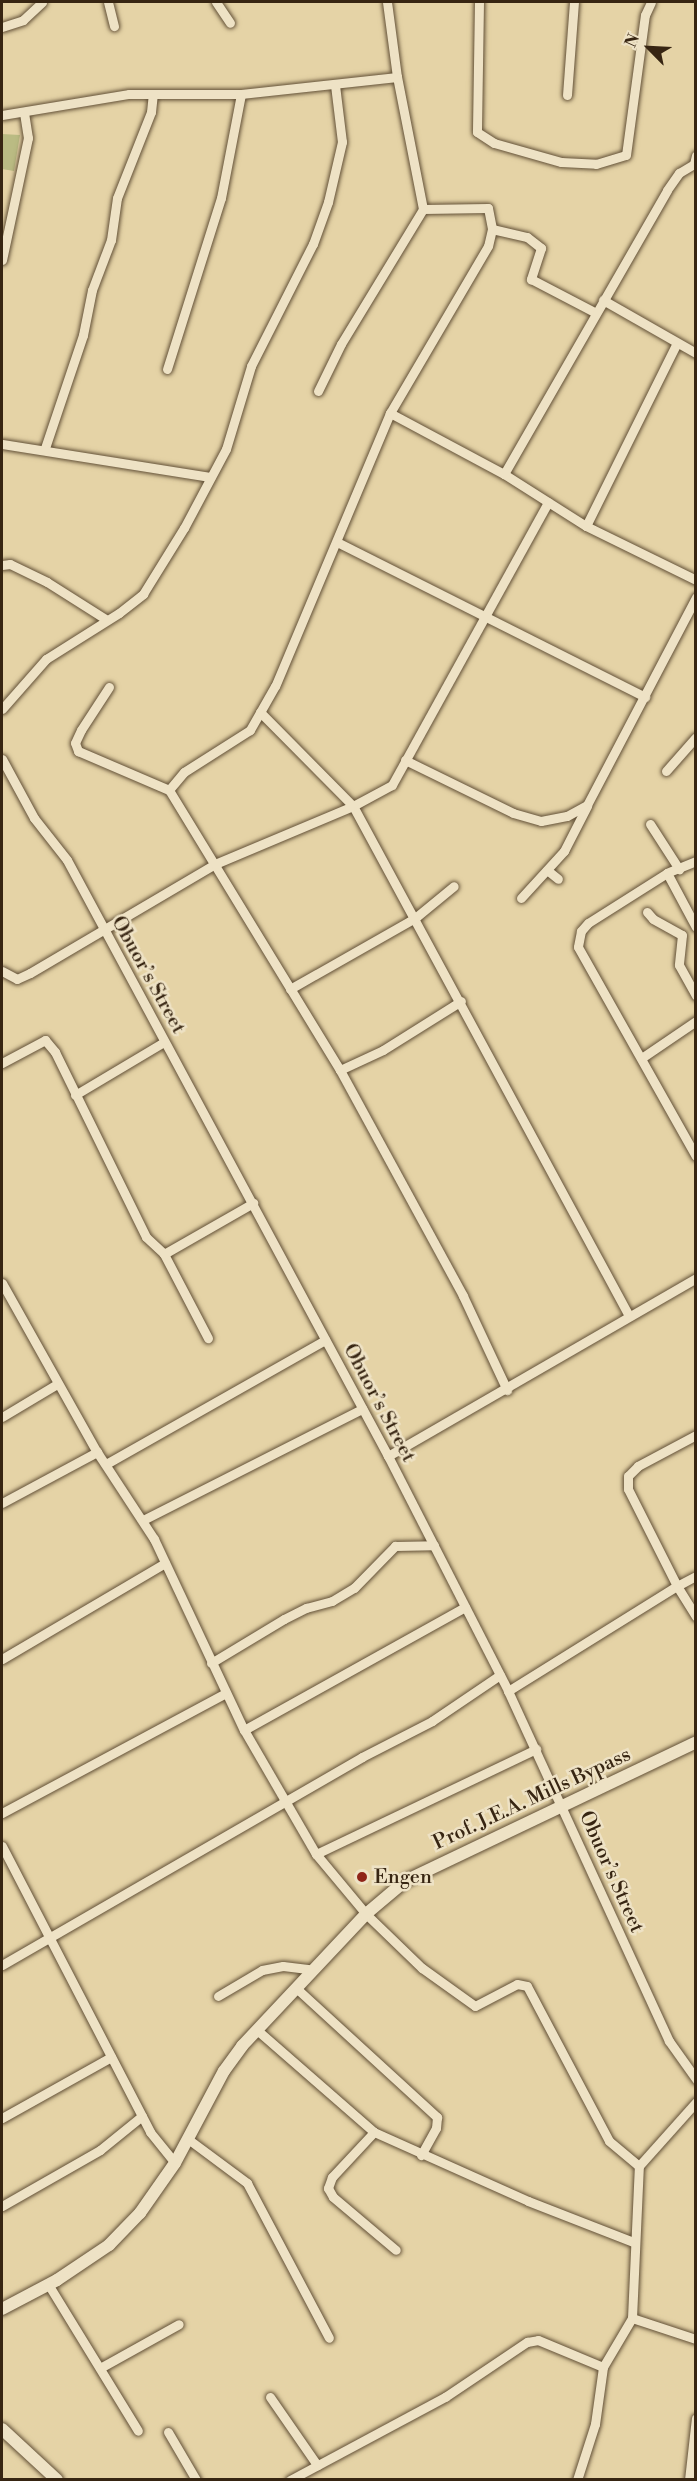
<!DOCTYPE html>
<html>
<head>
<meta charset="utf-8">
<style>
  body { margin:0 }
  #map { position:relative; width:697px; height:2481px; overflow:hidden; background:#e5d3a6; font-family:"Libre Bodoni",serif }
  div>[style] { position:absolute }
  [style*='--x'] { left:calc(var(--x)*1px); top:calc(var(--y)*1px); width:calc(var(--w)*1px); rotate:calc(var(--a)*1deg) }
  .green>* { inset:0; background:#babb83 }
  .roads { filter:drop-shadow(0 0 2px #625037) drop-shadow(0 0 2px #625037) }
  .minor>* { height:9px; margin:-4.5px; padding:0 4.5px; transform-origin:4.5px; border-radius:4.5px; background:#eee2c5 }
  .tertiary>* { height:12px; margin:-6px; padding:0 6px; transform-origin:6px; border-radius:6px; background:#eee2c5 }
  .dots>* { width:16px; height:16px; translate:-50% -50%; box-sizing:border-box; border:3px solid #eee2c5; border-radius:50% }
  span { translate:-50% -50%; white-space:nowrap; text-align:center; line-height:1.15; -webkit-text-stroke:5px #eee2c5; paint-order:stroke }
  .street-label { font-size:20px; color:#372512 }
  .poi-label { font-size:20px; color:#372512 }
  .left { translate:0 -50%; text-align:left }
  .frame { position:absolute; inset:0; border:3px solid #372512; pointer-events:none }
  .north { position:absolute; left:619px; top:18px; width:60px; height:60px; -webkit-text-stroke:4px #eee2c5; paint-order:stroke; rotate:294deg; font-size:16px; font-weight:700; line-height:24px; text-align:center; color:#372512 }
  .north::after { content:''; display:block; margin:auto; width:21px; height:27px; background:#372512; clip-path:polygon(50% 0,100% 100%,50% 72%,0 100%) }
</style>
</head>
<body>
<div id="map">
  <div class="green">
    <i style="clip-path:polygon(2px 134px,20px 135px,14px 171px,2px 169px)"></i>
  </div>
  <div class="roads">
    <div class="minor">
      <i style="--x:108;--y:2;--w:25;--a:76"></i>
      <i style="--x:216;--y:2;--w:25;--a:56"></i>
      <i style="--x:479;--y:2;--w:130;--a:90.9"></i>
      <i style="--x:477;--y:132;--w:20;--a:33"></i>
      <i style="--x:494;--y:143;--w:70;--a:15.8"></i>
      <i style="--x:561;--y:162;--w:35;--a:3"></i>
      <i style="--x:596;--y:164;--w:31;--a:-17"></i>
      <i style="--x:626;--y:155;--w:141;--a:-82.3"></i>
      <i style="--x:645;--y:15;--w:14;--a:-65"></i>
      <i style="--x:2;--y:27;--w:22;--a:-18"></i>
      <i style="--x:23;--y:20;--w:26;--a:-43"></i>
      <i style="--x:567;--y:95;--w:93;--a:-85.7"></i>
      <i style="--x:2;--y:115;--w:129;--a:-9.4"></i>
      <i style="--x:129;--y:94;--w:112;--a:0"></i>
      <i style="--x:241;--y:94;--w:157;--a:-6.2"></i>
      <i style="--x:423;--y:209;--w:65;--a:-0.9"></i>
      <i style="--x:488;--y:208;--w:21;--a:79"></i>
      <i style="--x:492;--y:229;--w:17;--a:103"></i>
      <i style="--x:488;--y:246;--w:194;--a:120.4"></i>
      <i style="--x:390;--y:413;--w:296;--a:112.8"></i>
      <i style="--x:275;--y:686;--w:51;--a:119.6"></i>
      <i style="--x:250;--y:730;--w:78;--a:147.5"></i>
      <i style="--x:184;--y:772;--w:23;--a:130"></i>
      <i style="--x:169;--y:790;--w:328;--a:58.6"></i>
      <i style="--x:340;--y:1070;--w:257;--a:61.4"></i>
      <i style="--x:463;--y:1296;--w:104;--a:64.9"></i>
      <i style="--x:492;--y:229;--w:36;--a:13"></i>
      <i style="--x:527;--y:237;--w:18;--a:38"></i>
      <i style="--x:541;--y:248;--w:33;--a:108"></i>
      <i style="--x:531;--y:279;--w:73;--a:27.6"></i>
      <i style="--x:2;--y:260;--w:125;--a:-78"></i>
      <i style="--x:28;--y:138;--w:26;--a:-99"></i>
      <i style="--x:603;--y:300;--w:107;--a:29.7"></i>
      <i style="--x:167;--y:369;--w:179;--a:-72.5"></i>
      <i style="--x:221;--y:198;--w:106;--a:-79.1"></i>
      <i style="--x:318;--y:391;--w:52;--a:-63.9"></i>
      <i style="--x:341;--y:344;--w:158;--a:-58.7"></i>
      <i style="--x:423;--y:209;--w:135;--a:-101.1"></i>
      <i style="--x:397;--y:77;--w:76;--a:-97.6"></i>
      <i style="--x:390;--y:413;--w:129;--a:28.2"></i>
      <i style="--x:504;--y:474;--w:97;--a:32.4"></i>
      <i style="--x:586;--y:526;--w:123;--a:26.1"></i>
      <i style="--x:2;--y:444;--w:211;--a:9"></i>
      <i style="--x:45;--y:448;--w:119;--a:-71.4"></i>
      <i style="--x:83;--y:335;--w:46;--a:-78.7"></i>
      <i style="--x:92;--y:290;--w:53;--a:-69.2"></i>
      <i style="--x:111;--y:240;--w:42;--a:-81.9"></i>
      <i style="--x:117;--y:198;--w:92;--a:-68.4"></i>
      <i style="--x:151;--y:112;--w:18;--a:-84"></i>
      <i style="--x:504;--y:474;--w:327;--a:-60.1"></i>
      <i style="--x:667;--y:190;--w:21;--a:-55"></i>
      <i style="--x:679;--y:173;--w:17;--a:-31"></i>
      <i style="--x:694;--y:164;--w:9;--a:-77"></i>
      <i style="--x:586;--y:526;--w:204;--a:-63.6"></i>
      <i style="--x:337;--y:542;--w:345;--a:26.7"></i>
      <i style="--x:2;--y:565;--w:8;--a:-7"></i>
      <i style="--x:10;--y:564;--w:41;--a:25.9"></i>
      <i style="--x:47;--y:582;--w:71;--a:32.3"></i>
      <i style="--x:109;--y:687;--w:51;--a:123.1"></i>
      <i style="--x:81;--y:730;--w:14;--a:115"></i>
      <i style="--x:75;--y:743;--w:9;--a:69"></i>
      <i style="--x:78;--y:751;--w:99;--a:23.2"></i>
      <i style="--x:2;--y:709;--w:67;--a:-48.7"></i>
      <i style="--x:46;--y:659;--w:86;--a:-32.2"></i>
      <i style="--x:119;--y:613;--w:31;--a:-38"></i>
      <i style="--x:143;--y:594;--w:78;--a:-58.2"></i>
      <i style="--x:184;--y:528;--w:89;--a:-62"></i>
      <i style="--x:226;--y:449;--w:87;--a:-73.2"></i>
      <i style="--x:251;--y:366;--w:137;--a:-63.1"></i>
      <i style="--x:313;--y:244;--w:45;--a:-70.3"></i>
      <i style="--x:328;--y:202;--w:62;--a:-76.9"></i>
      <i style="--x:342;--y:142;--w:57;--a:-97"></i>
      <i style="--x:260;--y:712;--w:132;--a:45.3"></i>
      <i style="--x:353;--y:806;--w:578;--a:61.57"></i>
      <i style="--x:2;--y:759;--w:67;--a:61.5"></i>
      <i style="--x:34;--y:818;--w:53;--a:51.8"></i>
      <i style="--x:67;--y:860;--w:677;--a:61.69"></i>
      <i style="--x:388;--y:1456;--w:264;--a:62.9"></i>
      <i style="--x:508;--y:1691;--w:385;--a:65.3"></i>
      <i style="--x:669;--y:2041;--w:47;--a:54.6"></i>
      <i style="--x:405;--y:760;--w:120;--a:26.1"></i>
      <i style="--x:513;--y:813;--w:29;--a:16"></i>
      <i style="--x:541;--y:821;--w:26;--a:-11"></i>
      <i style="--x:567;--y:816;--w:23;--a:-29"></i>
      <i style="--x:587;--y:805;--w:235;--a:-62.3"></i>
      <i style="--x:666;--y:771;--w:45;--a:-48.6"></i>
      <i style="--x:650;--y:824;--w:54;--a:57.2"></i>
      <i style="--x:696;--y:861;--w:31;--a:158"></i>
      <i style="--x:667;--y:873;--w:93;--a:147.7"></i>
      <i style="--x:588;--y:923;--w:11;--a:131"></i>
      <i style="--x:581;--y:931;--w:16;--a:101"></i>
      <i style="--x:578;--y:947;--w:240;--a:60.6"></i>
      <i style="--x:547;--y:870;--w:14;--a:39"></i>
      <i style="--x:667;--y:873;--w:61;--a:61.8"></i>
      <i style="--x:521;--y:898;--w:64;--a:-47.5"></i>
      <i style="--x:564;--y:851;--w:51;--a:-62.9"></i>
      <i style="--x:647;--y:912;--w:9;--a:49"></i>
      <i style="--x:653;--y:919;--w:33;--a:29"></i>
      <i style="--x:682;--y:935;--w:30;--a:96"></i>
      <i style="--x:679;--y:965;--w:35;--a:61"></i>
      <i style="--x:2;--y:971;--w:17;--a:28"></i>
      <i style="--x:17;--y:979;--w:14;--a:-25"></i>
      <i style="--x:30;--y:973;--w:215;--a:-30.5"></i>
      <i style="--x:215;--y:864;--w:150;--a:-22.8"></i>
      <i style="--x:353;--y:806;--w:44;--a:-28.3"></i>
      <i style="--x:392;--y:785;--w:323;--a:-61.1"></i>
      <i style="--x:290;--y:989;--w:144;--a:-29.6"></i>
      <i style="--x:415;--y:918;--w:50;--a:-39.4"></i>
      <i style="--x:643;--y:1057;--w:64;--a:-34.2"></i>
      <i style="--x:2;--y:1063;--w:49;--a:-28.1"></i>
      <i style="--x:45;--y:1040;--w:16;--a:50"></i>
      <i style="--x:55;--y:1052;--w:206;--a:63.8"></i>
      <i style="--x:146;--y:1237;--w:25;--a:43"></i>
      <i style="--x:164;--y:1254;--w:95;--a:62.4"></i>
      <i style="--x:340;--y:1070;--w:47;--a:-24.9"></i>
      <i style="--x:383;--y:1050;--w:92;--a:-32.1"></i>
      <i style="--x:75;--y:1095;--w:104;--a:-30.8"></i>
      <i style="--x:164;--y:1254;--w:103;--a:-29.8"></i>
      <i style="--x:2;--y:1283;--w:194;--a:60.7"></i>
      <i style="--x:97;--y:1452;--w:104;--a:56.8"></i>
      <i style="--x:154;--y:1539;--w:211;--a:64.8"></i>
      <i style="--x:244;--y:1730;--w:143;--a:59.9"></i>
      <i style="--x:316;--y:1854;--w:78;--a:50.2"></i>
      <i style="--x:366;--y:1914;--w:78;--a:44"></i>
      <i style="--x:422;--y:1968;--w:65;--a:35.6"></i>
      <i style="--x:475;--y:2006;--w:47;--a:-27.6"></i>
      <i style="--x:517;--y:1984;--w:10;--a:11"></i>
      <i style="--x:527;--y:1986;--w:175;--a:62.1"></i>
      <i style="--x:609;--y:2141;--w:39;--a:40"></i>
      <i style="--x:2;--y:1417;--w:64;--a:-31"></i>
      <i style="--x:696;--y:1435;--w:66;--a:151.9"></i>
      <i style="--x:638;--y:1466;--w:14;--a:135"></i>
      <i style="--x:628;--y:1476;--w:13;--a:90"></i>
      <i style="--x:628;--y:1489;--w:109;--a:63.2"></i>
      <i style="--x:677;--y:1586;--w:21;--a:-28"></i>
      <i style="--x:388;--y:1456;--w:356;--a:-30"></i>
      <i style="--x:106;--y:1464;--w:252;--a:-29.5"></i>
      <i style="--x:2;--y:1503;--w:108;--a:-28.2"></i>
      <i style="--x:143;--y:1520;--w:246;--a:-26.9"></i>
      <i style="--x:2;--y:1659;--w:189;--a:-30.5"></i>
      <i style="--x:211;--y:1663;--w:85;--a:-31.1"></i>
      <i style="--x:284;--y:1619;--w:25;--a:-27"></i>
      <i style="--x:306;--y:1608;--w:27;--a:-15"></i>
      <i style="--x:332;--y:1601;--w:26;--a:-31"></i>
      <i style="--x:354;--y:1588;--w:59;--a:-45.7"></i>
      <i style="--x:395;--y:1546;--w:39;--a:-1"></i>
      <i style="--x:508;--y:1691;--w:199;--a:-31.9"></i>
      <i style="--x:677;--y:1586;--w:36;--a:58"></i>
      <i style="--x:244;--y:1730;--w:253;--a:-29.1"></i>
      <i style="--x:2;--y:1813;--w:254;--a:-28.2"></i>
      <i style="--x:2;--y:1846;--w:322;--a:62.6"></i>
      <i style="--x:150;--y:2132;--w:40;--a:51"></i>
      <i style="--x:316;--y:1854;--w:244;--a:-25.5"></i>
      <i style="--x:2;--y:1965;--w:416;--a:-30"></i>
      <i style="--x:362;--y:1757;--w:79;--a:-27.2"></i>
      <i style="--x:432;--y:1721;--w:82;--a:-34.1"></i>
      <i style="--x:295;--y:1987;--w:193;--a:42.5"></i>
      <i style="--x:437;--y:2117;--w:11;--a:95"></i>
      <i style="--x:436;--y:2128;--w:31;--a:119"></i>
      <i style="--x:218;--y:1996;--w:51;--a:-30.6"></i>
      <i style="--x:262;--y:1970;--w:21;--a:-11"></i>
      <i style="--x:283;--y:1966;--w:31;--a:7"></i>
      <i style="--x:257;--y:2030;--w:155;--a:41.1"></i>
      <i style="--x:374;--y:2132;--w:169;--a:24.1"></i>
      <i style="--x:528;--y:2201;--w:113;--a:21.3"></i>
      <i style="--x:2;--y:2118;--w:125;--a:-29.2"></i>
      <i style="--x:374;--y:2132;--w:62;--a:133"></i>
      <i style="--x:332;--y:2177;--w:12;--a:110"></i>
      <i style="--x:328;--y:2188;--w:10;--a:61"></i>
      <i style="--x:333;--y:2197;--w:82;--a:40.1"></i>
      <i style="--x:188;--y:2139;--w:74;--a:36.7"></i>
      <i style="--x:247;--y:2183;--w:175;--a:62.1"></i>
      <i style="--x:2;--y:2206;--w:113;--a:-29.7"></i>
      <i style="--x:100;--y:2150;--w:54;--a:-39"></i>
      <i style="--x:48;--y:2284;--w:172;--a:58.5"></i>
      <i style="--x:632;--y:2318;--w:67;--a:18.2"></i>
      <i style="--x:100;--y:2368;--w:90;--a:-29.1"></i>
      <i style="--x:270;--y:2397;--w:83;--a:55.3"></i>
      <i style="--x:168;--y:2432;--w:56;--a:59.7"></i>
      <i style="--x:290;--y:2480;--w:176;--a:-28.2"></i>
      <i style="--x:445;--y:2397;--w:99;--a:-33.9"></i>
      <i style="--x:527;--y:2342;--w:11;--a:-10"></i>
      <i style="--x:538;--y:2340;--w:70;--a:22.6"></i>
      <i style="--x:577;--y:2480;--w:59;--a:-72.2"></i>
      <i style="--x:595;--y:2424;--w:58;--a:-82"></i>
      <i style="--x:603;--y:2367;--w:57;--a:-59.4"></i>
      <i style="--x:632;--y:2318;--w:152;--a:-87.4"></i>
      <i style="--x:639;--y:2166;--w:86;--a:-48.3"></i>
      <i style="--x:689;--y:2480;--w:62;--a:-83.6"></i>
    </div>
    <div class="tertiary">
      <i style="--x:2;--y:2309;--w:62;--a:-27.8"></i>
      <i style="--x:57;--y:2280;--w:63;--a:-33.9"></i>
      <i style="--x:109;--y:2245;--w:45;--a:-45.9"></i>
      <i style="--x:140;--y:2213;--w:61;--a:-55"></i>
      <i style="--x:175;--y:2163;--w:104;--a:-62"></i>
      <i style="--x:224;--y:2071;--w:31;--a:-54"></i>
      <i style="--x:242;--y:2046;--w:181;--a:-46.8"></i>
      <i style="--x:366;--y:1914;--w:51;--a:-40.2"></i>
      <i style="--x:405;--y:1881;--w:322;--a:-25.5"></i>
      <i style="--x:2;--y:2429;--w:75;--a:42.8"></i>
    </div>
  </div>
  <div class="dots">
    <i style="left:362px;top:1877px;background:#8f2418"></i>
  </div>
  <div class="street-label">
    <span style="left:148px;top:975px;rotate:61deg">Obuor’s Street</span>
    <span style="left:379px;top:1403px;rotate:62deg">Obuor’s Street</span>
    <span style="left:532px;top:1799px;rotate:-25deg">Prof. J.E.A. Mills Bypass</span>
    <span style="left:611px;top:1872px;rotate:66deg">Obuor’s Street</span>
  </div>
  <div class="poi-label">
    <span class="left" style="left:374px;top:1877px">Engen</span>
  </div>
  <div class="frame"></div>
  <div class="north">N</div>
</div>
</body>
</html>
